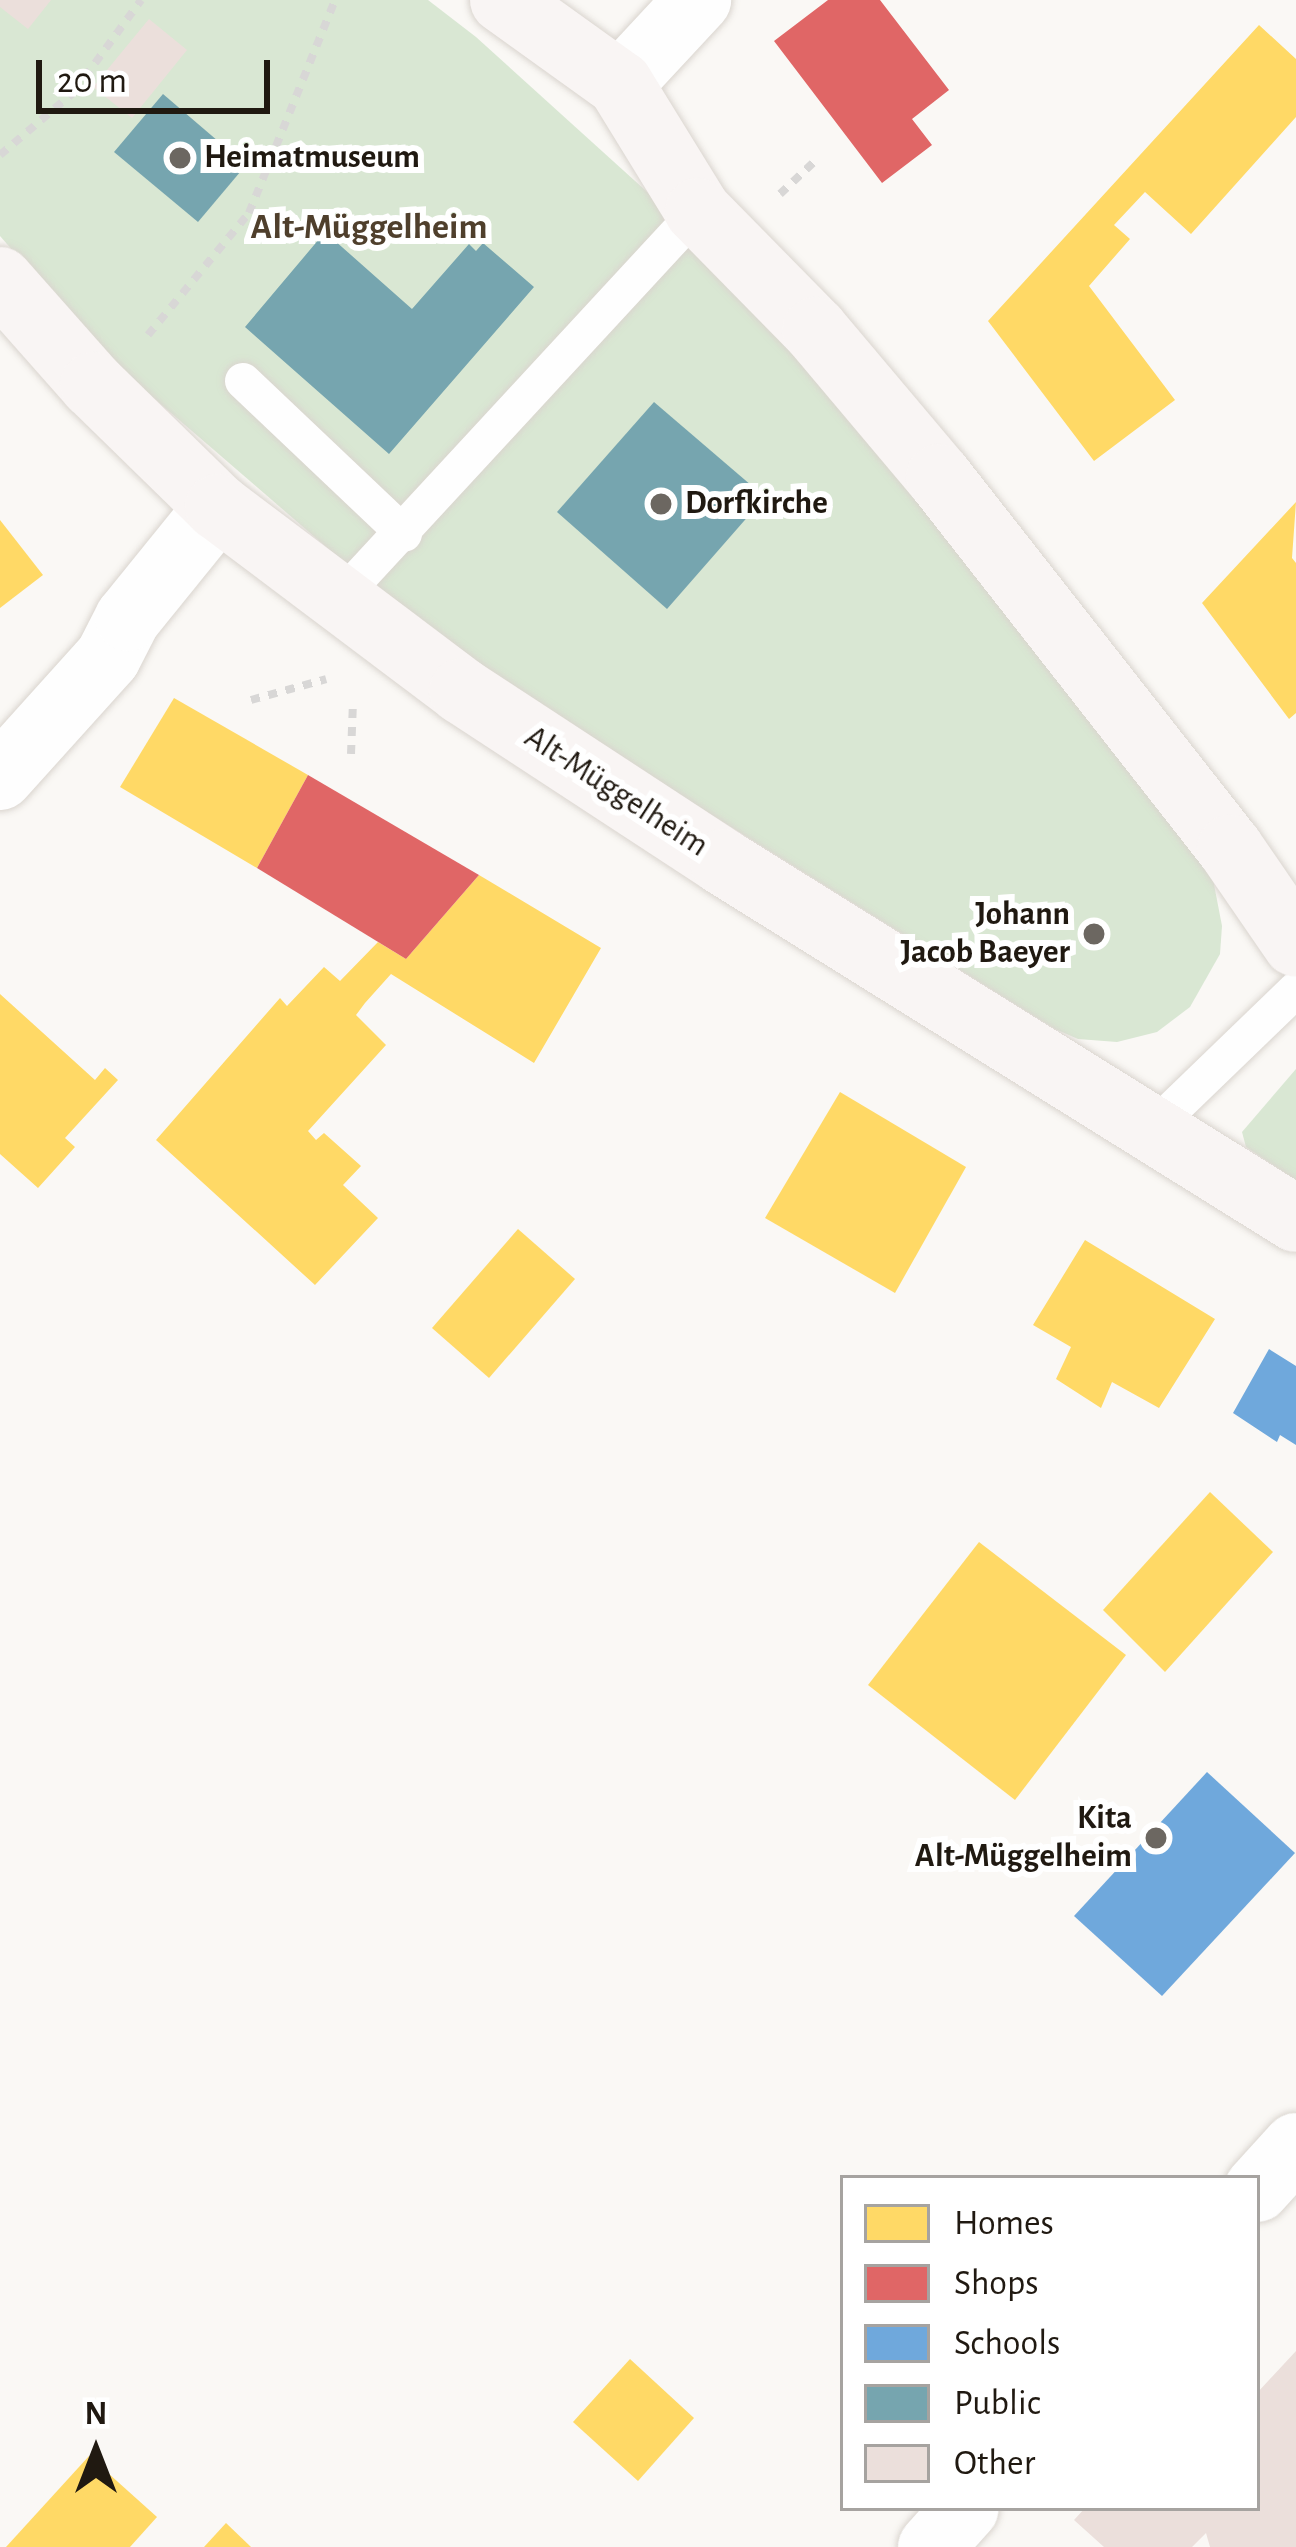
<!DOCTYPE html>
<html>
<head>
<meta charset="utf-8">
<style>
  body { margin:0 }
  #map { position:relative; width:1296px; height:2547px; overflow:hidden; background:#faf8f5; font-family:"Alegreya Sans",sans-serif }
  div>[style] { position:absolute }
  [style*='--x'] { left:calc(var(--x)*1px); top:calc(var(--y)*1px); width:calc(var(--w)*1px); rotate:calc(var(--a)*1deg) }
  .green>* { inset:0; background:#d9e7d3 }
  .homes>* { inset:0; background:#ffd966 }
  .shops>* { inset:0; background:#e06666 }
  .schools>* { inset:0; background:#6fa8dc }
  .public>* { inset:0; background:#76a5af }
  .building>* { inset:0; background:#ebdfdb }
  .path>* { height:8px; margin-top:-4px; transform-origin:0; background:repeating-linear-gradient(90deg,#d8d7d6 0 9px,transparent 0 18px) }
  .roads { filter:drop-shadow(0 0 3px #dad5cf) drop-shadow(0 0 3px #dad5cf) }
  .service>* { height:36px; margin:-18px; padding:0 18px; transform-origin:18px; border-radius:18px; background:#fefefe }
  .minor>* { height:66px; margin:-33px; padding:0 33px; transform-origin:33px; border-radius:33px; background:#fefefe }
  .tertiary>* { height:66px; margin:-33px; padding:0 33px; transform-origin:33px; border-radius:33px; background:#fefefe }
  .secondary>* { height:66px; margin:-33px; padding:0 33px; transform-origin:33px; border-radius:33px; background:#f9f5f4 }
  .dots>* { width:33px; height:33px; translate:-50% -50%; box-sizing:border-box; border:6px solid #fff; border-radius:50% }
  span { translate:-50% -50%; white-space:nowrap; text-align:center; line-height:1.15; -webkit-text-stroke:12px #fff; paint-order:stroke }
  .poi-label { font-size:33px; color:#201911; font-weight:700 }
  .left { translate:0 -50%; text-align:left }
  .right { translate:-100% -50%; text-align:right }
  .street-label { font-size:33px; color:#201911 }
  .neighbourhood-label { font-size:36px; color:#4f3f2c; font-weight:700 }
  .legend { position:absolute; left:840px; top:2175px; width:420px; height:336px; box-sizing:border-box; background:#fff; border:3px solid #a6a3a0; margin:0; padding:15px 21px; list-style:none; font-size:36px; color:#201911 }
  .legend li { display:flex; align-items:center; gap:24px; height:60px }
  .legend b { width:60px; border:3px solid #a6a3a0 }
  .north { position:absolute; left:36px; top:2391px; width:120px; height:120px; -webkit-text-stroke:9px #fff; paint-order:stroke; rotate:0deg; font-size:33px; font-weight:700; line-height:48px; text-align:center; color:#201911 }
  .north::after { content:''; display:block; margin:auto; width:42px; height:54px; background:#201911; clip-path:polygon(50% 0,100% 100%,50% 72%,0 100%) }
  .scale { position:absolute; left:36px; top:60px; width:234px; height:54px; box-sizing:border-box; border:6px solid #201911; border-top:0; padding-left:15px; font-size:36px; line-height:42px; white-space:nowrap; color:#201911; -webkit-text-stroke:9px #fff; paint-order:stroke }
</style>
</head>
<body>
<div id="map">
  <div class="green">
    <i style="clip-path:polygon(0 0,428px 0,476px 37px,719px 257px,824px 365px,1212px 874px,1222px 926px,1220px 954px,1190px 1007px,1157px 1032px,1117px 1042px,1078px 1039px,1055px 1029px,558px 719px,375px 589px,105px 356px,0 236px)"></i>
    <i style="clip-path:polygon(1296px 1069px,1296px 1180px,1246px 1147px,1242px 1132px)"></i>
  </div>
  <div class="homes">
    <i style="clip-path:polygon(1259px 25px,1296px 59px,1296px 117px,1191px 234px,1145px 192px,1114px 225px,1130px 239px,1089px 286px,1175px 400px,1094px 461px,988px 321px)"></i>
    <i style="clip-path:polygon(1296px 502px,1292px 558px,1296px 563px,1296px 713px,1289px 719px,1202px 603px)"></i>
    <i style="clip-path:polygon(0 520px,43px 575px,0 608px)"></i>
    <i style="clip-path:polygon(174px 698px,308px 775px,257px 868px,120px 787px)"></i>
    <i style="clip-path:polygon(479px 875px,601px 948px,534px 1063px,391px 974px,365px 1003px,356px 1015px,386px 1045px,308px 1131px,316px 1140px,324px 1133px,361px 1166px,343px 1185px,378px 1218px,315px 1285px,156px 1140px,280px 998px,287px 1006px,324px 967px,340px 981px,378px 942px,406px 959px)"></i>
    <i style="clip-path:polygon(0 994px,95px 1080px,105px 1068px,118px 1080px,65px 1138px,75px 1147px,38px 1188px,0 1154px)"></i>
    <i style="clip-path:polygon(840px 1092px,966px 1167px,895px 1293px,765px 1218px)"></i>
    <i style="clip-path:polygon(518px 1229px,575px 1279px,489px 1378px,432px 1328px)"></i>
    <i style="clip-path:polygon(1085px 1240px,1215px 1319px,1159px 1408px,1112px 1382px,1101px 1408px,1056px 1379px,1071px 1347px,1033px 1325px)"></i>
    <i style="clip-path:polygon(1210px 1492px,1273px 1552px,1165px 1672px,1103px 1610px)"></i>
    <i style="clip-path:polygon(979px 1542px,1126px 1655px,1015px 1800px,868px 1685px)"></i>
    <i style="clip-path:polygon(630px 2359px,694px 2418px,638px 2481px,573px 2422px)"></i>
    <i style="clip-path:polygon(89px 2456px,157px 2517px,130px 2547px,6px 2547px)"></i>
    <i style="clip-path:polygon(226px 2523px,251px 2547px,204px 2547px)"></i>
  </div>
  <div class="shops">
    <i style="clip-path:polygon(828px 0,880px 0,949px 90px,912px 119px,932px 145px,882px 183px,774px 41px)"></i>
    <i style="clip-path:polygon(308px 775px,479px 875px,406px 959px,257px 868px)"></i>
  </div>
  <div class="schools">
    <i style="clip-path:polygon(1269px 1349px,1296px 1366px,1296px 1445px,1280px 1435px,1277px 1442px,1233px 1413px)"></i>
    <i style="clip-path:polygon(1207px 1772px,1295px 1853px,1162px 1996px,1074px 1916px)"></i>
  </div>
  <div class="public">
    <i style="clip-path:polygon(163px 94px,246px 165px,198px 222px,114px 152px)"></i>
    <i style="clip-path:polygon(325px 232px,412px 309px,469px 244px,476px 251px,483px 243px,534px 287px,389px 454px,245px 327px)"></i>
    <i style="clip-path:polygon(654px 402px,765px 497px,667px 609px,557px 512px)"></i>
  </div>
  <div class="building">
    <i style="clip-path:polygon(0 0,51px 0,28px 29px,0 7px)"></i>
    <i style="clip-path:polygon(149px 19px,187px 50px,132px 118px,93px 87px)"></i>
    <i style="clip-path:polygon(1296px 2351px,1296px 2547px,1210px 2547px,1206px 2533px,1192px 2547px,1104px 2547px,1074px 2520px,1085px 2508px,1257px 2508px,1257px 2393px)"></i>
  </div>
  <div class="path">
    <i style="--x:0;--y:155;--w:97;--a:-40.4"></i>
    <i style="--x:74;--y:92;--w:114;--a:-53.9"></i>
    <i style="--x:780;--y:194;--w:47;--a:-43.3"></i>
    <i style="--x:148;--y:335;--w:158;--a:-50.4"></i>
    <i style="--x:249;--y:213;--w:230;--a:-68"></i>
    <i style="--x:251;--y:700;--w:78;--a:-15.6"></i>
    <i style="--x:351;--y:754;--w:52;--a:-87.8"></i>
  </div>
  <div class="roads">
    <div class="service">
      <i style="--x:243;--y:381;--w:222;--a:43.5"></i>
      <i style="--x:341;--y:597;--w:526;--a:-47.24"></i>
      <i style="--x:1152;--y:1129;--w:200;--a:-44"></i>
    </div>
    <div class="minor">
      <i style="--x:0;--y:777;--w:161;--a:-48"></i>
      <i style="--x:108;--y:657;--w:44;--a:-62.9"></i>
      <i style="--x:128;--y:618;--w:143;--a:-51"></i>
      <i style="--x:1257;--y:2189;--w:58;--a:-47.8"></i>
      <i style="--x:931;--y:2547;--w:52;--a:-48.1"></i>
    </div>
    <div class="tertiary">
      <i style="--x:620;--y:84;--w:115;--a:-47.1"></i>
    </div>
    <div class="secondary">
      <i style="--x:503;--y:0;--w:144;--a:35.7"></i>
      <i style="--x:620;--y:84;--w:149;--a:58.4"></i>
      <i style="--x:698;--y:211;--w:167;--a:45.5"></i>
      <i style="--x:815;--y:330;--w:192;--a:49.9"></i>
      <i style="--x:939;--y:477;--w:472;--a:51.9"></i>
      <i style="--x:1230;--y:848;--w:116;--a:55.5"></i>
      <i style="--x:0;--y:280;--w:140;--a:48.5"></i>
      <i style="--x:93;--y:385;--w:175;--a:44.3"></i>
      <i style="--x:218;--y:507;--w:306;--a:37"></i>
      <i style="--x:462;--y:691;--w:312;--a:33.2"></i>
      <i style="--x:723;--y:862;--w:675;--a:31.92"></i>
    </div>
  </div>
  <div class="dots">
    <i style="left:180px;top:158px;background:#6c6761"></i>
    <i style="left:661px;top:504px;background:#6c6761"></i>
    <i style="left:1094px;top:934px;background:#6c6761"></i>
    <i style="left:1156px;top:1838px;background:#6c6761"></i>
  </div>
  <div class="poi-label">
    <span class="left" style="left:204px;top:158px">Heimatmuseum</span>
    <span class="left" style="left:685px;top:504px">Dorfkirche</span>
    <span class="right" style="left:1070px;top:934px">Johann<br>Jacob Baeyer</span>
    <span class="right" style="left:1132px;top:1838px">Kita<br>Alt-Müggelheim</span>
  </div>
  <div class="street-label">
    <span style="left:616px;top:792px;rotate:33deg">Alt-Müggelheim</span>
  </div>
  <div class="neighbourhood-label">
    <span style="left:369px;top:228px">Alt-Müggelheim</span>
  </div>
  <ul class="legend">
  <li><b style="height:33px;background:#ffd966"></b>Homes</li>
  <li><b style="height:33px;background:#e06666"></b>Shops</li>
  <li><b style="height:33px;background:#6fa8dc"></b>Schools</li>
  <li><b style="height:33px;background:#76a5af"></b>Public</li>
  <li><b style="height:33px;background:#ebdfdb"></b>Other</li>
  </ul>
  <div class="north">N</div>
  <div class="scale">20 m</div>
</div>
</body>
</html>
